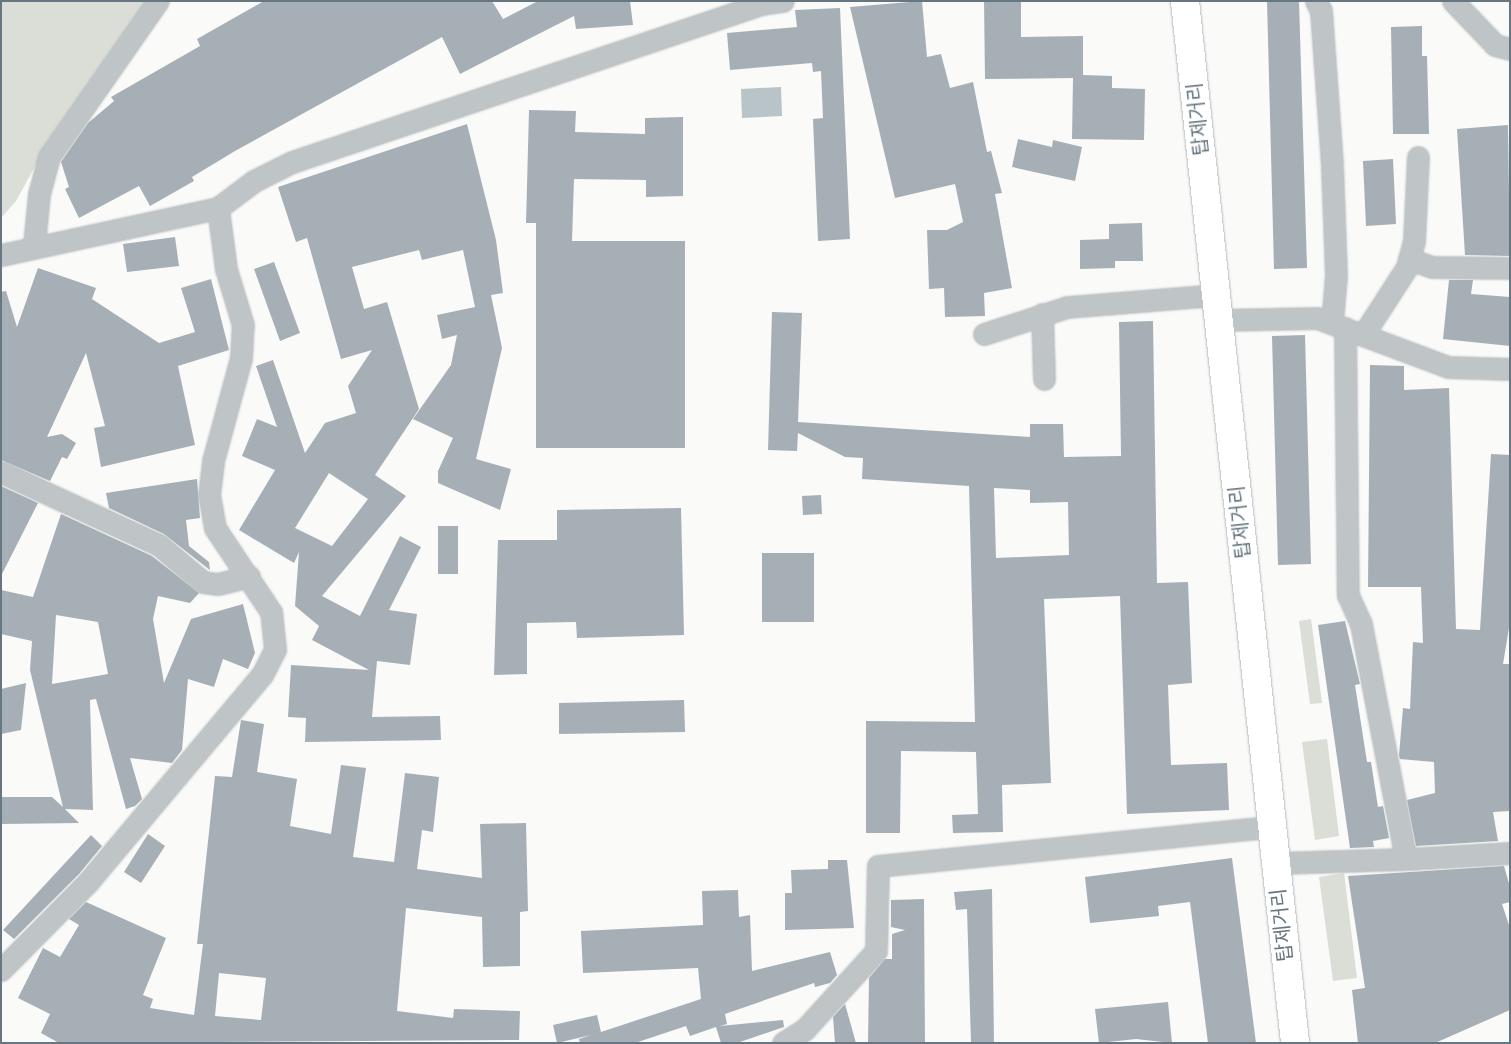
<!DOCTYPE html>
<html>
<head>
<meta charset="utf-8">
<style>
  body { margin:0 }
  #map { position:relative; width:1511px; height:1044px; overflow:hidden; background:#fafaf8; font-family:Jost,"Noto Sans KR",sans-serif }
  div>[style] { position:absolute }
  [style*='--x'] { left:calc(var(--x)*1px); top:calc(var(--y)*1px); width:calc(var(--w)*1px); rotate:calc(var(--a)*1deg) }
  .green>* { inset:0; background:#daded7 }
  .water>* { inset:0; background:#b8c4c8 }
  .building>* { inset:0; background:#a6afb5 }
  .roads { filter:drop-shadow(0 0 1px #b4babe) drop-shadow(0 0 1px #b4babe) }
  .street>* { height:21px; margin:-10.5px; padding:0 10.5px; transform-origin:10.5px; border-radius:10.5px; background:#bfc4c7 }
  .secondary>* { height:28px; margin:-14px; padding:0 14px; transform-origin:14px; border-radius:14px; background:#fff }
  span { translate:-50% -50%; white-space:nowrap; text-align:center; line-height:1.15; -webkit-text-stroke:5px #fff; paint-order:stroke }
  .street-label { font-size:20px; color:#667781 }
  .frame { position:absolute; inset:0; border:2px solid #667781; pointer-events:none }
</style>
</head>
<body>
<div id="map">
  <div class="green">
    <i style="clip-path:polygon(1px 1px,158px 1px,44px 150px,16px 201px,1px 218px)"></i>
    <i style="clip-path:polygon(1311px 619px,1322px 703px,1310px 704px,1299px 621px)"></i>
    <i style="clip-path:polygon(1327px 739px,1339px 836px,1315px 840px,1302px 742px)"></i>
    <i style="clip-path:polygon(1344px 873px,1357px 978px,1333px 981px,1319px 877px)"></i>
  </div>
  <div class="water">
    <i style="clip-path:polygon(781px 87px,782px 116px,742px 118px,741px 89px)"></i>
  </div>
  <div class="building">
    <i style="clip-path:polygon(264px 1px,492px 1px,503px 19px,538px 1px,630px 1px,633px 25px,576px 29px,574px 16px,460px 74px,442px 37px,235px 151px,192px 177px,194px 181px,150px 206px,139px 186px,79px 218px,65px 189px,69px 187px,61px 162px,88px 123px,114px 101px,111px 97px,200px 46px,197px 39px)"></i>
    <i style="clip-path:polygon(922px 1px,927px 57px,941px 54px,950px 88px,973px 82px,987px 152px,991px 151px,1002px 193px,995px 194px,1012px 288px,984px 293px,985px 316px,945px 317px,944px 288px,929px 289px,927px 230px,947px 230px,963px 222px,955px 184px,895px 198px,850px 7px)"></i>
    <i style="clip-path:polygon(984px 1px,1021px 1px,1021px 37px,1083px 36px,1083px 75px,1112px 76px,1112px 88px,1145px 89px,1144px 140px,1072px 139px,1073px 78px,985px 79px)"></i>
    <i style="clip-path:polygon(1267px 1px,1299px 1px,1307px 268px,1274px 269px)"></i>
    <i style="clip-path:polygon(840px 8px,850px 239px,818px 241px,813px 119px,823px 118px,821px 71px,813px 72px,812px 63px,730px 70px,727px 33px,797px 27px,795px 10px)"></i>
    <i style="clip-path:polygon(1422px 26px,1422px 56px,1427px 56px,1429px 134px,1393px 134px,1391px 27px)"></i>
    <i style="clip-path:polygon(529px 110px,576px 111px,575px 132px,645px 134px,645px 118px,683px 117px,683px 196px,646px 197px,646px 180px,574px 179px,572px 241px,685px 241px,685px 448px,536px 448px,536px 223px,526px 223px)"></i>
    <i style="clip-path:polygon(evenodd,467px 124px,496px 240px,503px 293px,491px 295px,502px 348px,476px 459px,511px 469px,500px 510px,438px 483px,438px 471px,453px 438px,413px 419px,451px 365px,457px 335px,442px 339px,437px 315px,475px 307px,463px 250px,422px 260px,419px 250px,352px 267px,364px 309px,387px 302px,419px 409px,375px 475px,406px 496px,322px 596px,360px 616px,400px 536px,421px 547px,389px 610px,417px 614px,410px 665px,377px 661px,372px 717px,440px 716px,441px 740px,305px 742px,306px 718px,288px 717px,291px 665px,369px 670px,312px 640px,319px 626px,295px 606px,299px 552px,294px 563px,239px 530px,275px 470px,242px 456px,257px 419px,277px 427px,256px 366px,273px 360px,305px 453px,325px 423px,356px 413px,348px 386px,372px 350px,341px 359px,307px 238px,296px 242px,278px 187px,467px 124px,329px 473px,368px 499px,332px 546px,295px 528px,329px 473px)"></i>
    <i style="clip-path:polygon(1508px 125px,1510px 256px,1465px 255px,1457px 129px)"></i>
    <i style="clip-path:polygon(1018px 139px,1052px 147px,1053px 140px,1082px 147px,1075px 181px,1012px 167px)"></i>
    <i style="clip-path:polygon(1393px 159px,1396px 224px,1366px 226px,1363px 161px)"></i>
    <i style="clip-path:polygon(1142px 223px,1143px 261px,1115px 261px,1115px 268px,1080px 269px,1080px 240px,1109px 239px,1109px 224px)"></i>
    <i style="clip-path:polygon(175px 237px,179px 266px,127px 272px,123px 244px)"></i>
    <i style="clip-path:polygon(274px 262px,300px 333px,280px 341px,254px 269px)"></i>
    <i style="clip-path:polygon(38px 268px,96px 288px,92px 299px,159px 343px,195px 332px,181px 288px,211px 279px,229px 350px,178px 366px,195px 445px,101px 467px,94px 428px,105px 426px,86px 353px,47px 437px,62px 434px,76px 443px,67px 459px,62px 457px,50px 481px,1px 460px,1px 292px,6px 291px,17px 327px)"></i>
    <i style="clip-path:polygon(1449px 280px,1473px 280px,1471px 294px,1510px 297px,1510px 346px,1443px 339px)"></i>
    <i style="clip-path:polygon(evenodd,772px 312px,802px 313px,798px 422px,1030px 437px,1030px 424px,1063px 424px,1064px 457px,1121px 456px,1119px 322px,1153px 321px,1157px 583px,1188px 582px,1192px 683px,1168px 685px,1171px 765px,1227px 763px,1229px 810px,1127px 814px,1120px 596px,1044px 599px,1051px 783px,1002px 785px,1003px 832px,953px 833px,952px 815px,978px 814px,976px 752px,901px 751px,900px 833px,866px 833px,866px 721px,975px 722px,969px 486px,862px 479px,863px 458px,845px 457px,798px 433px,797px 451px,768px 450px,772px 312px,994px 488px,1030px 490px,1030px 503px,1068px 502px,1069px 555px,996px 558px,994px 488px)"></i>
    <i style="clip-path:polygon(1305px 335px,1311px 564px,1278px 565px,1272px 336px)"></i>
    <i style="clip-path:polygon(1370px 365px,1404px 366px,1404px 390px,1449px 388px,1456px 629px,1480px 630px,1491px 454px,1510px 455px,1510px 622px,1503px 664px,1510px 664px,1510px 811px,1493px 812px,1498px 841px,1416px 846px,1407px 800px,1435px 793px,1434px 762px,1400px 759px,1399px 755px,1403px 708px,1410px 709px,1413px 642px,1423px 643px,1421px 587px,1368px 587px)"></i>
    <i style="clip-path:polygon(197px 479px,200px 518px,186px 520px,189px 546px,209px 562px,210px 570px,164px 534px,109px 508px,106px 493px)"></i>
    <i style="clip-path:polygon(1px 486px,38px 503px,1px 576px)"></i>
    <i style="clip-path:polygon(821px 495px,822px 514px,803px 515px,802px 496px)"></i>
    <i style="clip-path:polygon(681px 508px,684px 635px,577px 638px,576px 622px,527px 623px,527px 674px,494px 675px,498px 540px,557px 540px,557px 510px)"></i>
    <i style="clip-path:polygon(evenodd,61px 514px,152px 556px,199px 593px,190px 603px,158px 596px,153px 619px,164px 683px,191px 619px,243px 604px,255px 653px,248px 669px,223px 659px,214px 687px,188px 679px,182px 750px,172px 763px,130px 758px,142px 799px,135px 806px,126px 809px,96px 699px,90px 700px,93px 810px,65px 809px,79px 823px,1px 824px,1px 797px,52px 797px,63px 807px,30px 670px,32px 641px,1px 634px,1px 590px,33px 597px,61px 514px,56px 615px,98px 622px,108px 674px,52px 684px,56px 615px)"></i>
    <i style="clip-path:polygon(438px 526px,458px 526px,458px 574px,438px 574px)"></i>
    <i style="clip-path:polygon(762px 553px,814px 553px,814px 622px,762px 622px)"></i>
    <i style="clip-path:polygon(1345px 621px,1360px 684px,1355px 685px,1367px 762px,1371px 762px,1378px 807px,1383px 806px,1389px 838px,1373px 841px,1374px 847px,1350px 848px,1318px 625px)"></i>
    <i style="clip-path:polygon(26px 683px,21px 730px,1px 734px,1px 689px)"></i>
    <i style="clip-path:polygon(684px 700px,685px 732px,559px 734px,559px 703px)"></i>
    <i style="clip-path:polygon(evenodd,241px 720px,264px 724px,257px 772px,297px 779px,290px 826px,331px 834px,341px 765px,366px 768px,353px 857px,394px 862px,405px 773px,439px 777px,433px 832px,422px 830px,417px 869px,482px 878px,480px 824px,526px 823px,528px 911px,520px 912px,520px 966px,483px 967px,482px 917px,406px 908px,397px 1011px,453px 1018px,454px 1009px,520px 1011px,519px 1040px,59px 1043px,41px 1033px,50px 1014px,18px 998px,43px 948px,60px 957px,79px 925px,69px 919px,86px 902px,166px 938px,143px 995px,153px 999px,150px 1008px,194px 1015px,203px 944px,197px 944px,215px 776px,232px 777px,241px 720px,219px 973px,266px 978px,261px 1020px,215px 1016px,219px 973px)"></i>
    <i style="clip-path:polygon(148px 834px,165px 846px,141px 883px,124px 872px)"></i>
    <i style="clip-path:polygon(91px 835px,102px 846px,79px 874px,14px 939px,3px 930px)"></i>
    <i style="clip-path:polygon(1232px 858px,1256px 1043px,1208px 1043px,1190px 902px,1158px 906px,1159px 916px,1090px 923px,1085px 877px)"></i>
    <i style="clip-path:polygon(828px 860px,847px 860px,854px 928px,785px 930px,785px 893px,792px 893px,791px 870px,828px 869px)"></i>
    <i style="clip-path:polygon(1504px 866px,1510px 887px,1510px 902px,1502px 904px,1510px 928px,1510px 1010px,1435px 1043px,1358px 1043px,1352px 990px,1365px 988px,1348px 876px)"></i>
    <i style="clip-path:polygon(992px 889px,994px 1043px,971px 1043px,967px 909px,956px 910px,954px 892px)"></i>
    <i style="clip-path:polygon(738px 890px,739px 917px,750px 915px,752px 971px,830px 952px,837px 975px,830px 983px,815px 987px,814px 983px,725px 1014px,727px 1024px,720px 1026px,783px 1020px,784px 1027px,737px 1043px,721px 1043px,716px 1027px,690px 1036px,686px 1026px,635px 1043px,580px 1043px,579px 1039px,591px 1035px,557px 1043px,553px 1025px,597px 1015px,601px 1032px,701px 999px,698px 968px,583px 973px,581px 931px,703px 925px,702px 891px)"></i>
    <i style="clip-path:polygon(924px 899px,925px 1043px,868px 1043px,869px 978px,885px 959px,892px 959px,892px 934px,905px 930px,891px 927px,891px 900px)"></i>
    <i style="clip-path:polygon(1168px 1002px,1172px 1043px,1136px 1039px,1099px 1043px,1095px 1009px)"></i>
    <i style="clip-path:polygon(845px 1004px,856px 1043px,835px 1043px,833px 1017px)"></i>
  </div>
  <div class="roads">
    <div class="street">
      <i style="--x:1316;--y:1;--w:11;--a:63"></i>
      <i style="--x:1321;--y:11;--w:155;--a:85.9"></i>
      <i style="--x:1332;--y:166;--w:109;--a:87.9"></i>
      <i style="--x:1336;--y:275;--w:48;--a:94.8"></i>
      <i style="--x:1453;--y:1;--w:61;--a:46.3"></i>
      <i style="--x:1495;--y:45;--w:16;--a:15"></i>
      <i style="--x:34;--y:245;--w:51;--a:-84.4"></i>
      <i style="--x:39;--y:194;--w:38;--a:-75"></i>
      <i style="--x:49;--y:157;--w:190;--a:-55.1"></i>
      <i style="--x:1;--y:255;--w:222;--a:-12.2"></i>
      <i style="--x:218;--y:208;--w:45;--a:-36.9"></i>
      <i style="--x:254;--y:181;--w:42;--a:-26.6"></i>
      <i style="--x:292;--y:162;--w:495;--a:-18.6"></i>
      <i style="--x:761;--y:4;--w:22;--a:-8"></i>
      <i style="--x:1409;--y:259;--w:24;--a:19"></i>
      <i style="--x:1432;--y:267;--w:78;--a:0.7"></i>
      <i style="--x:1042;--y:314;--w:65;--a:88.2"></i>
      <i style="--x:1219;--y:320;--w:98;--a:-1.2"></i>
      <i style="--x:1317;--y:318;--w:140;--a:20.5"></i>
      <i style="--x:1448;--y:367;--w:62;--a:1.8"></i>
      <i style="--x:1345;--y:328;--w:267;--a:89.4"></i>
      <i style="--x:1348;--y:595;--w:32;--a:66"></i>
      <i style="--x:1361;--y:624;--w:239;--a:79.2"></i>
      <i style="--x:1406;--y:859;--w:104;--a:-3.3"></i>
      <i style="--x:984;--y:334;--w:87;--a:-18"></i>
      <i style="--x:1067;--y:307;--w:150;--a:-4.6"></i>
      <i style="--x:1363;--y:335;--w:81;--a:-57.1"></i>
      <i style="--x:1407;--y:267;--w:27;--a:-75"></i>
      <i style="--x:1414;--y:241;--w:84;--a:-87.3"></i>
      <i style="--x:1;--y:472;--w:174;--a:24.8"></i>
      <i style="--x:159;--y:545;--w:57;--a:40.1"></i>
      <i style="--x:203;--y:582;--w:15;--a:8"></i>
      <i style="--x:218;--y:584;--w:32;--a:-14"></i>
      <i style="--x:1276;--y:863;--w:130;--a:-1.8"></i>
      <i style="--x:1;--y:970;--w:124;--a:-45.3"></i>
      <i style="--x:88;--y:882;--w:270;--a:-50"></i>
      <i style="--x:262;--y:675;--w:29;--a:-63"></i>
      <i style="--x:275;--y:649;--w:37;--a:-96"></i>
      <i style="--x:271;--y:612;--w:101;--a:-123.7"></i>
      <i style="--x:215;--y:528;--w:34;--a:-100"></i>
      <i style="--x:209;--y:495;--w:34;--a:-83"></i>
      <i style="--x:213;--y:461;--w:107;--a:-74.8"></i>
      <i style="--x:241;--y:358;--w:33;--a:-87"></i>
      <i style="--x:243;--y:325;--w:59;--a:-106.9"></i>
      <i style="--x:226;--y:269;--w:62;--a:-97.5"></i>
      <i style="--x:783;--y:1043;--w:26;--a:-32"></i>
      <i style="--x:805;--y:1029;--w:105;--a:-47.7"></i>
      <i style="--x:876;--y:951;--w:85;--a:-88.7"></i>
      <i style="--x:878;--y:866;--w:396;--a:-5.7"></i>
    </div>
    <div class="secondary">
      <i style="--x:1185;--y:1;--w:1048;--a:83.97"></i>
    </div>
  </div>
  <div class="street-label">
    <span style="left:1198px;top:119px;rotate:-96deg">탑제거리</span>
    <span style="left:1240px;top:522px;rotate:-96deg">탑제거리</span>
    <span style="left:1282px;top:925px;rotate:-96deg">탑제거리</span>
  </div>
  <div class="frame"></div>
</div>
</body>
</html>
